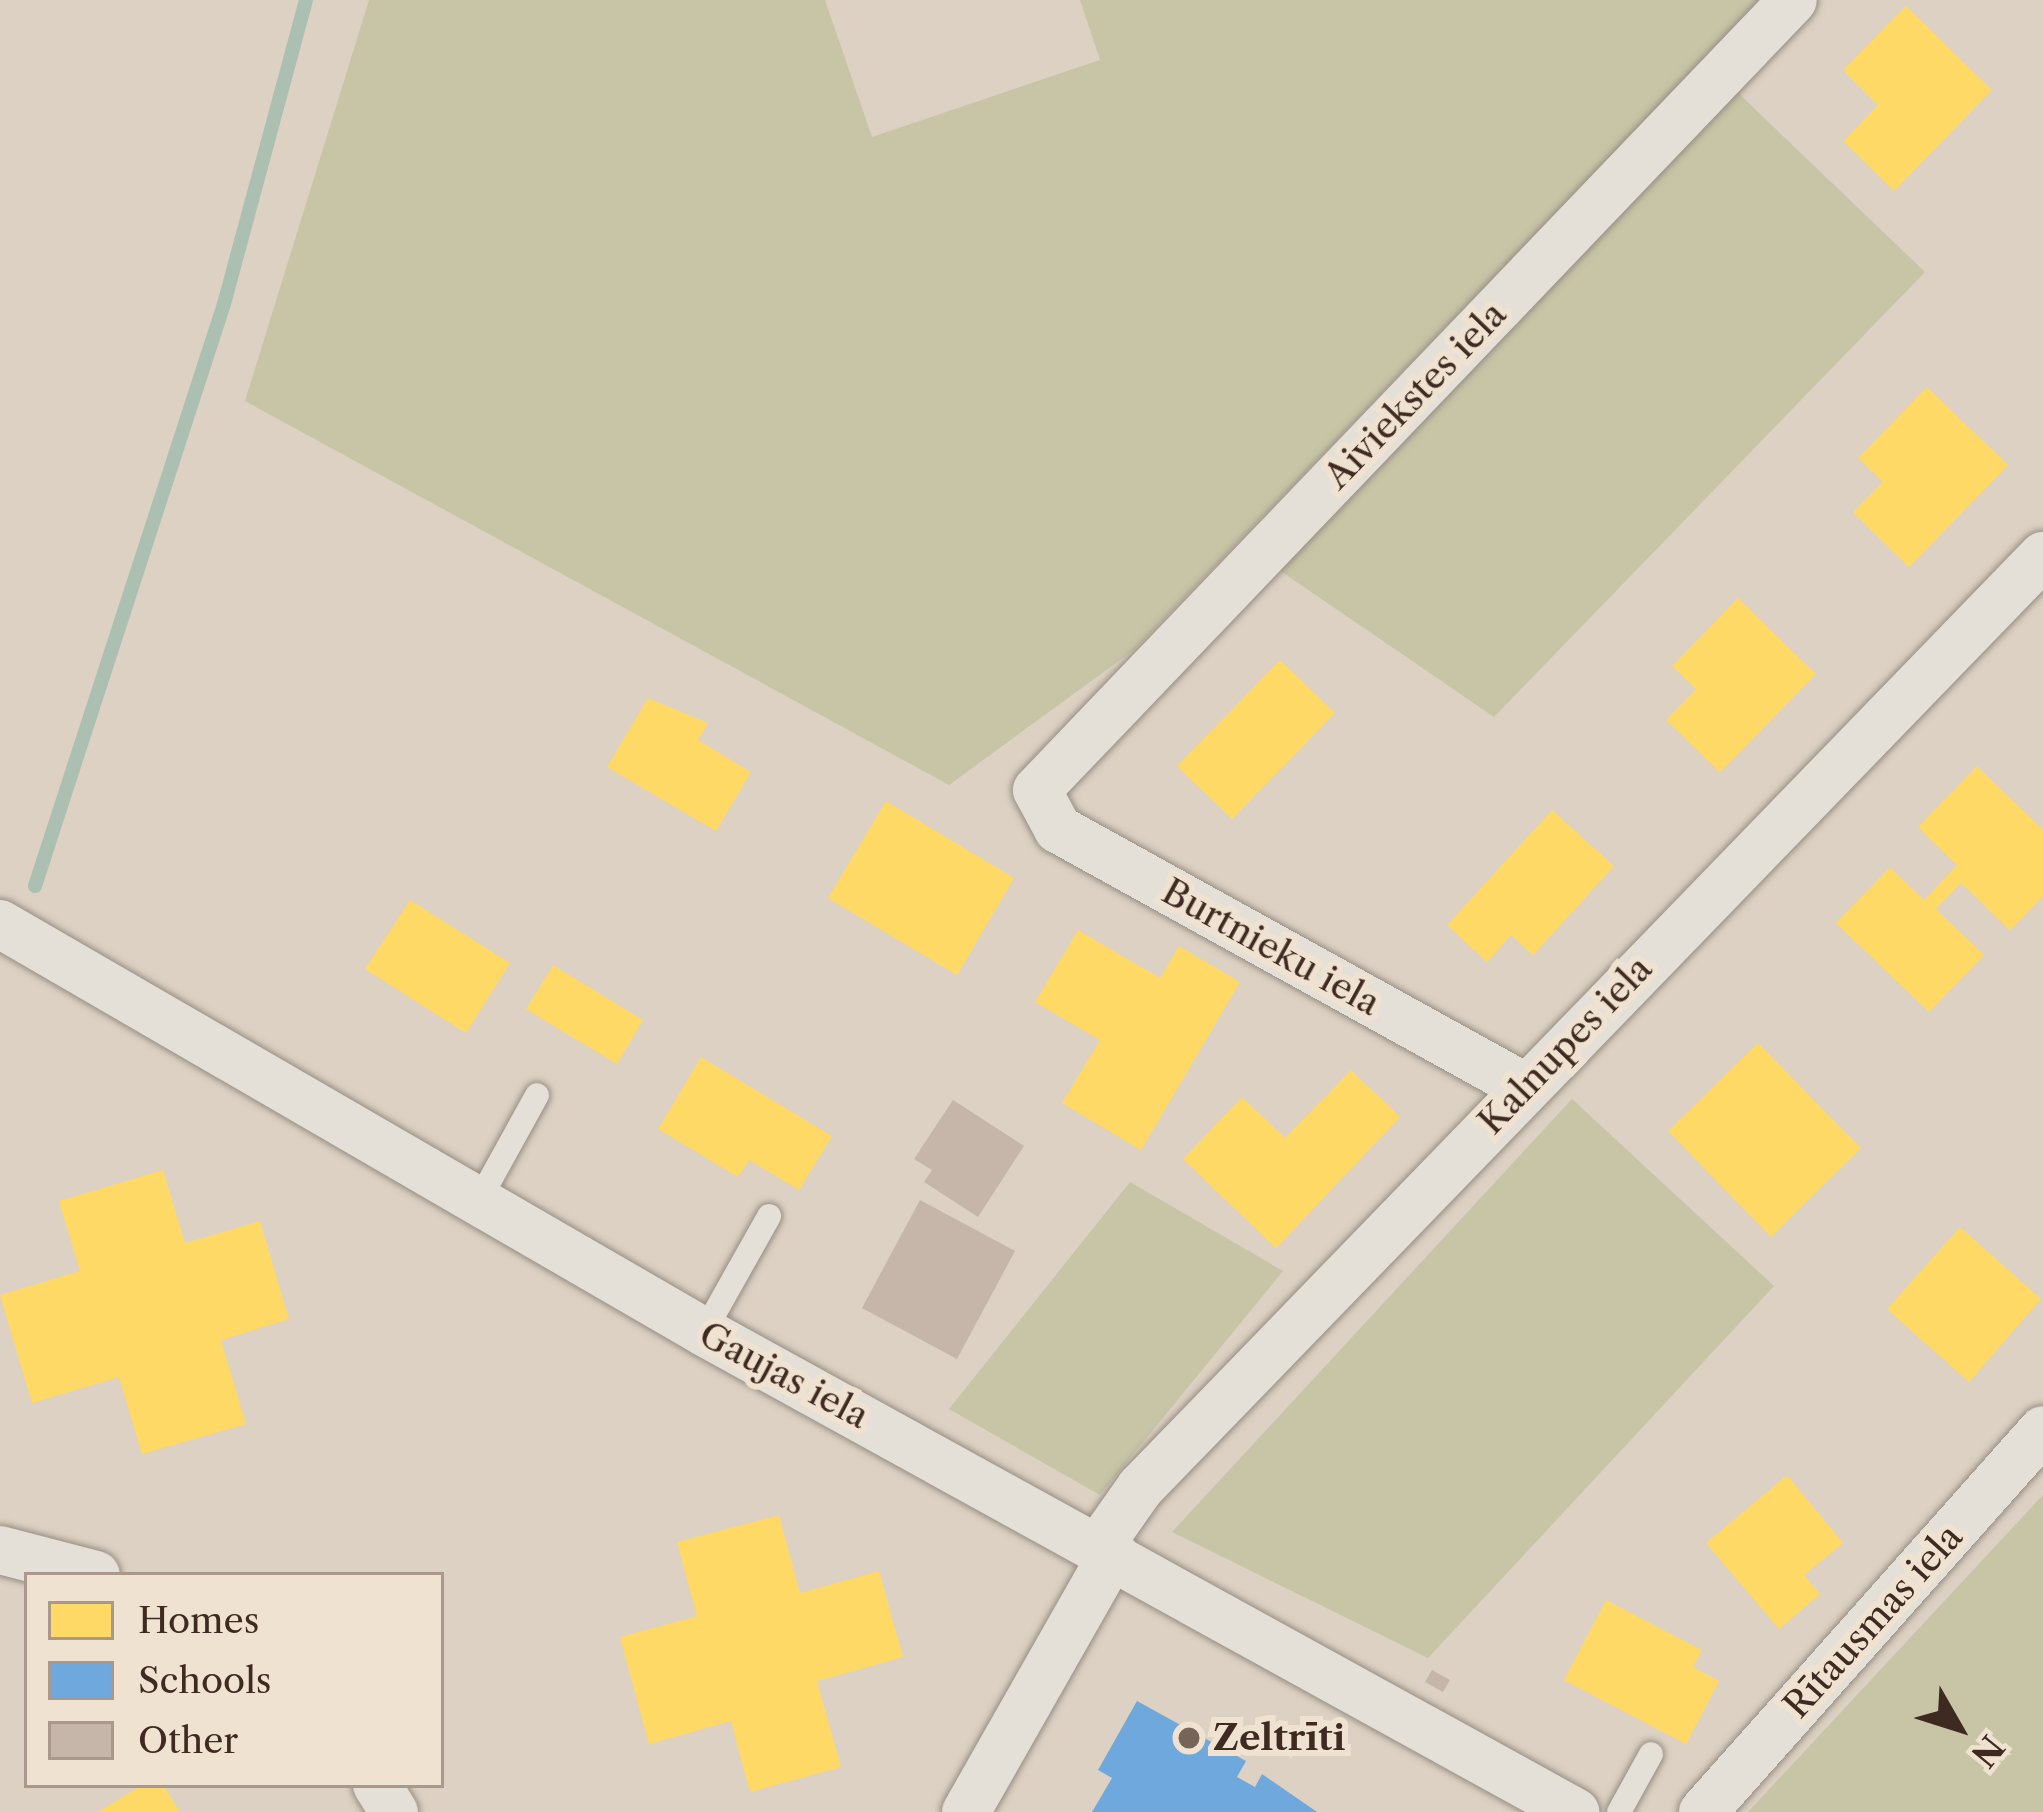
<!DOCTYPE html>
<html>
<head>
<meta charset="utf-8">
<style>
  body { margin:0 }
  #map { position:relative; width:2043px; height:1812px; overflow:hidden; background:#dcd1c2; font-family:"Libre Caslon Text",serif }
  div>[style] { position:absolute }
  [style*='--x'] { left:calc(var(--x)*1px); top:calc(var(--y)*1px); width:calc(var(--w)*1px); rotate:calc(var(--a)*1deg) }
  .green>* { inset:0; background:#c7c5a6 }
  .homes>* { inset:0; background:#ffd966 }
  .schools>* { inset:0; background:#6fa8dc }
  .stream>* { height:14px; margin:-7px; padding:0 7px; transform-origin:7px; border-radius:7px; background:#acc0b2 }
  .building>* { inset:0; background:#c5b6a9 }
  .roads { filter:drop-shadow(0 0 3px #978e84) drop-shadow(0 0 3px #978e84) }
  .service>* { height:24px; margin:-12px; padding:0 12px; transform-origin:12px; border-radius:12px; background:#e4dfd7 }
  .minor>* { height:48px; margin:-24px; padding:0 24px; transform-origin:24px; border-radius:24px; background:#e4dfd7 }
  .dots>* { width:33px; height:33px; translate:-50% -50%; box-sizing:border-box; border:6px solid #efe2d1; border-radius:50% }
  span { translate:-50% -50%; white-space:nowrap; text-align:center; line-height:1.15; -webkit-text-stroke:12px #efe2d1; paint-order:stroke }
  .street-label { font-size:36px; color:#3f2a21 }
  .poi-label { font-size:36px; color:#3f2a21; font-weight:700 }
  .left { translate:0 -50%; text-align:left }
  .legend { position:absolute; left:24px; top:1572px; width:420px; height:216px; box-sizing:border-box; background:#efe2d1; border:3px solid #a9988b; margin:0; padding:15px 21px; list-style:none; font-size:36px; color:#3f2a21 }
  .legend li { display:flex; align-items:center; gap:24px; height:60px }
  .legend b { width:60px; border:3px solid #a9988b }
  .north { position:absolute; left:1899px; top:1668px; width:120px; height:120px; -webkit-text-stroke:9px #efe2d1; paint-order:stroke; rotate:129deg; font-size:33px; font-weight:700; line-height:48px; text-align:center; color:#3f2a21 }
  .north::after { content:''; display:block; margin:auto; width:42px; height:54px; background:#3f2a21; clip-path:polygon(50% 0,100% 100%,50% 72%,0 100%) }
</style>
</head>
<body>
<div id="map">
  <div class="green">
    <i style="clip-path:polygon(369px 0,825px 0,872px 137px,1100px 60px,1080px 0,1761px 0,1135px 649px,949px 785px,245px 401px)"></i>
    <i style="clip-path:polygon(1733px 88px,1925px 272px,1494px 717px,1269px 563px)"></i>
    <i style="clip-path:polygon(1572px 1099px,1774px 1286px,1428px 1658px,1172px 1532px)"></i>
    <i style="clip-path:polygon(1130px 1182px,1283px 1271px,1100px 1495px,949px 1409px)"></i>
    <i style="clip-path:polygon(2043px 1495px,2043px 1812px,1748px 1812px)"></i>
  </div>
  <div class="homes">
    <i style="clip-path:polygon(1906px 6px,1992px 90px,1894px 191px,1843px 141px,1878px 105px,1843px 70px)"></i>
    <i style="clip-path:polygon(1927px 387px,2008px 465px,1909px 567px,1853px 512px,1883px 482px,1858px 458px)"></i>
    <i style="clip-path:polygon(1738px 598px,1816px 674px,1720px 772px,1666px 720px,1696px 689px,1672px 666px)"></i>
    <i style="clip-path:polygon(1280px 660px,1335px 713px,1232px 819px,1177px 766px)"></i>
    <i style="clip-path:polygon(648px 698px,708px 723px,698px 740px,751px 772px,716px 831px,607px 767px)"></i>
    <i style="clip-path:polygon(1977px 766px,2043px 830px,2043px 896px,2010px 930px,1961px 883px,1936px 909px,1984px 955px,1929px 1012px,1836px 923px,1890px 867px,1924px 900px,1957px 865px,1918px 827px)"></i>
    <i style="clip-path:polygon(886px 801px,1014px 878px,957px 975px,828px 898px)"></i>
    <i style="clip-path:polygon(1552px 810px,1614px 866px,1533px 955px,1511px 935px,1487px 962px,1447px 925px)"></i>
    <i style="clip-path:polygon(410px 900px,510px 963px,466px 1033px,365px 969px)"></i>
    <i style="clip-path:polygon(1078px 930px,1160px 978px,1179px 946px,1240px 982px,1141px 1150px,1062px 1103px,1100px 1040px,1035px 1002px)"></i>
    <i style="clip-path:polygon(553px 965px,643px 1020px,617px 1064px,526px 1009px)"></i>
    <i style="clip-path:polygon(1758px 1043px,1861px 1148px,1771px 1237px,1668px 1131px)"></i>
    <i style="clip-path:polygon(701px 1057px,832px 1136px,799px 1190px,749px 1160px,738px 1177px,658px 1129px)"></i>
    <i style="clip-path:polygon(1351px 1070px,1400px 1117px,1276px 1248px,1183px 1159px,1242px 1097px,1285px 1138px)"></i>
    <i style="clip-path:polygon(163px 1170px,185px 1243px,260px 1221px,289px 1319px,221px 1340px,246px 1424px,142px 1454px,119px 1377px,32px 1403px,0 1295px,80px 1271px,59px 1201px)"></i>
    <i style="clip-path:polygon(1960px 1227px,2041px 1299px,1969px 1382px,1887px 1309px)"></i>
    <i style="clip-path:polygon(1787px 1475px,1843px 1543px,1804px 1575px,1820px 1594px,1779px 1629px,1706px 1543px)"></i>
    <i style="clip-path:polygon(779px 1515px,800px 1593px,879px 1571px,903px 1657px,817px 1681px,841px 1767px,750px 1792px,731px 1721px,649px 1744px,620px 1637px,697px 1616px,677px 1542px)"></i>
    <i style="clip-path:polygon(1606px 1600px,1702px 1650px,1693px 1667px,1719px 1681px,1686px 1744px,1564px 1680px)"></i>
    <i style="clip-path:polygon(142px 1785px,163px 1785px,180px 1812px,98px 1812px)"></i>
  </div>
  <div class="schools">
    <i style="clip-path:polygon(1137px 1701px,1246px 1761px,1237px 1777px,1255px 1787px,1262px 1774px,1317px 1812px,1092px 1812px,1112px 1778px,1098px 1770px)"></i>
  </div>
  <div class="stream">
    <i style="--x:35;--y:886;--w:612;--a:-72.01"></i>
    <i style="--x:224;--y:304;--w:315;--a:-74.9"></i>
  </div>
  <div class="building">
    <i style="clip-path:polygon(953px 1100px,1024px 1146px,978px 1217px,924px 1182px,932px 1170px,914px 1159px)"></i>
    <i style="clip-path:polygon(920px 1200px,1015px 1251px,957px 1359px,862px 1308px)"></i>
    <i style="clip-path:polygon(1432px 1670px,1450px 1680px,1443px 1692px,1425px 1682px)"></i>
  </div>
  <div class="roads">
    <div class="service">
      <i style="--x:478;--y:1202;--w:122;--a:-61.1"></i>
      <i style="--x:704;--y:1332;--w:133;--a:-60.7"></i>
      <i style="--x:1619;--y:1812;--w:66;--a:-61.1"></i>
    </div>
    <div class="minor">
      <i style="--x:0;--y:924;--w:814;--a:30.09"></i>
      <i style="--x:704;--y:1332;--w:995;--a:28.86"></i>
      <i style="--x:1523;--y:1086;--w:531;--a:-151.07"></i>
      <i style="--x:1058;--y:829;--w:44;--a:-118.3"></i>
      <i style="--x:1037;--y:790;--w:1093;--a:-46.26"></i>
      <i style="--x:1100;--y:1545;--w:70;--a:-54.9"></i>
      <i style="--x:1140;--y:1488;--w:1298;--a:-45.91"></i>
      <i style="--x:0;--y:1550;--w:99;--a:14.6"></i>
      <i style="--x:377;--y:1785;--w:32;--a:58"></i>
      <i style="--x:966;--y:1812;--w:298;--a:-60.4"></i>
      <i style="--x:1703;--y:1812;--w:511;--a:-48.33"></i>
    </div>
  </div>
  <div class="dots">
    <i style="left:1189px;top:1738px;background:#766459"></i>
  </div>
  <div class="street-label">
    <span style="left:1415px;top:395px;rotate:-46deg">Aiviekstes iela</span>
    <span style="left:1271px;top:947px;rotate:29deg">Burtnieku iela</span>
    <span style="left:1565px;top:1045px;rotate:-46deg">Kalnupes iela</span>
    <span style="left:784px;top:1375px;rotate:28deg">Gaujas iela</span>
    <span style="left:1873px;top:1621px;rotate:-48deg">Rītausmas iela</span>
  </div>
  <div class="poi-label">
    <span class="left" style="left:1213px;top:1738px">Zeltrīti</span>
  </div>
  <ul class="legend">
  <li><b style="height:33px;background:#ffd966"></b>Homes</li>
  <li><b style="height:33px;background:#6fa8dc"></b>Schools</li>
  <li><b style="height:33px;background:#c5b6a9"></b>Other</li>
  </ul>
  <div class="north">N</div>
</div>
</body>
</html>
